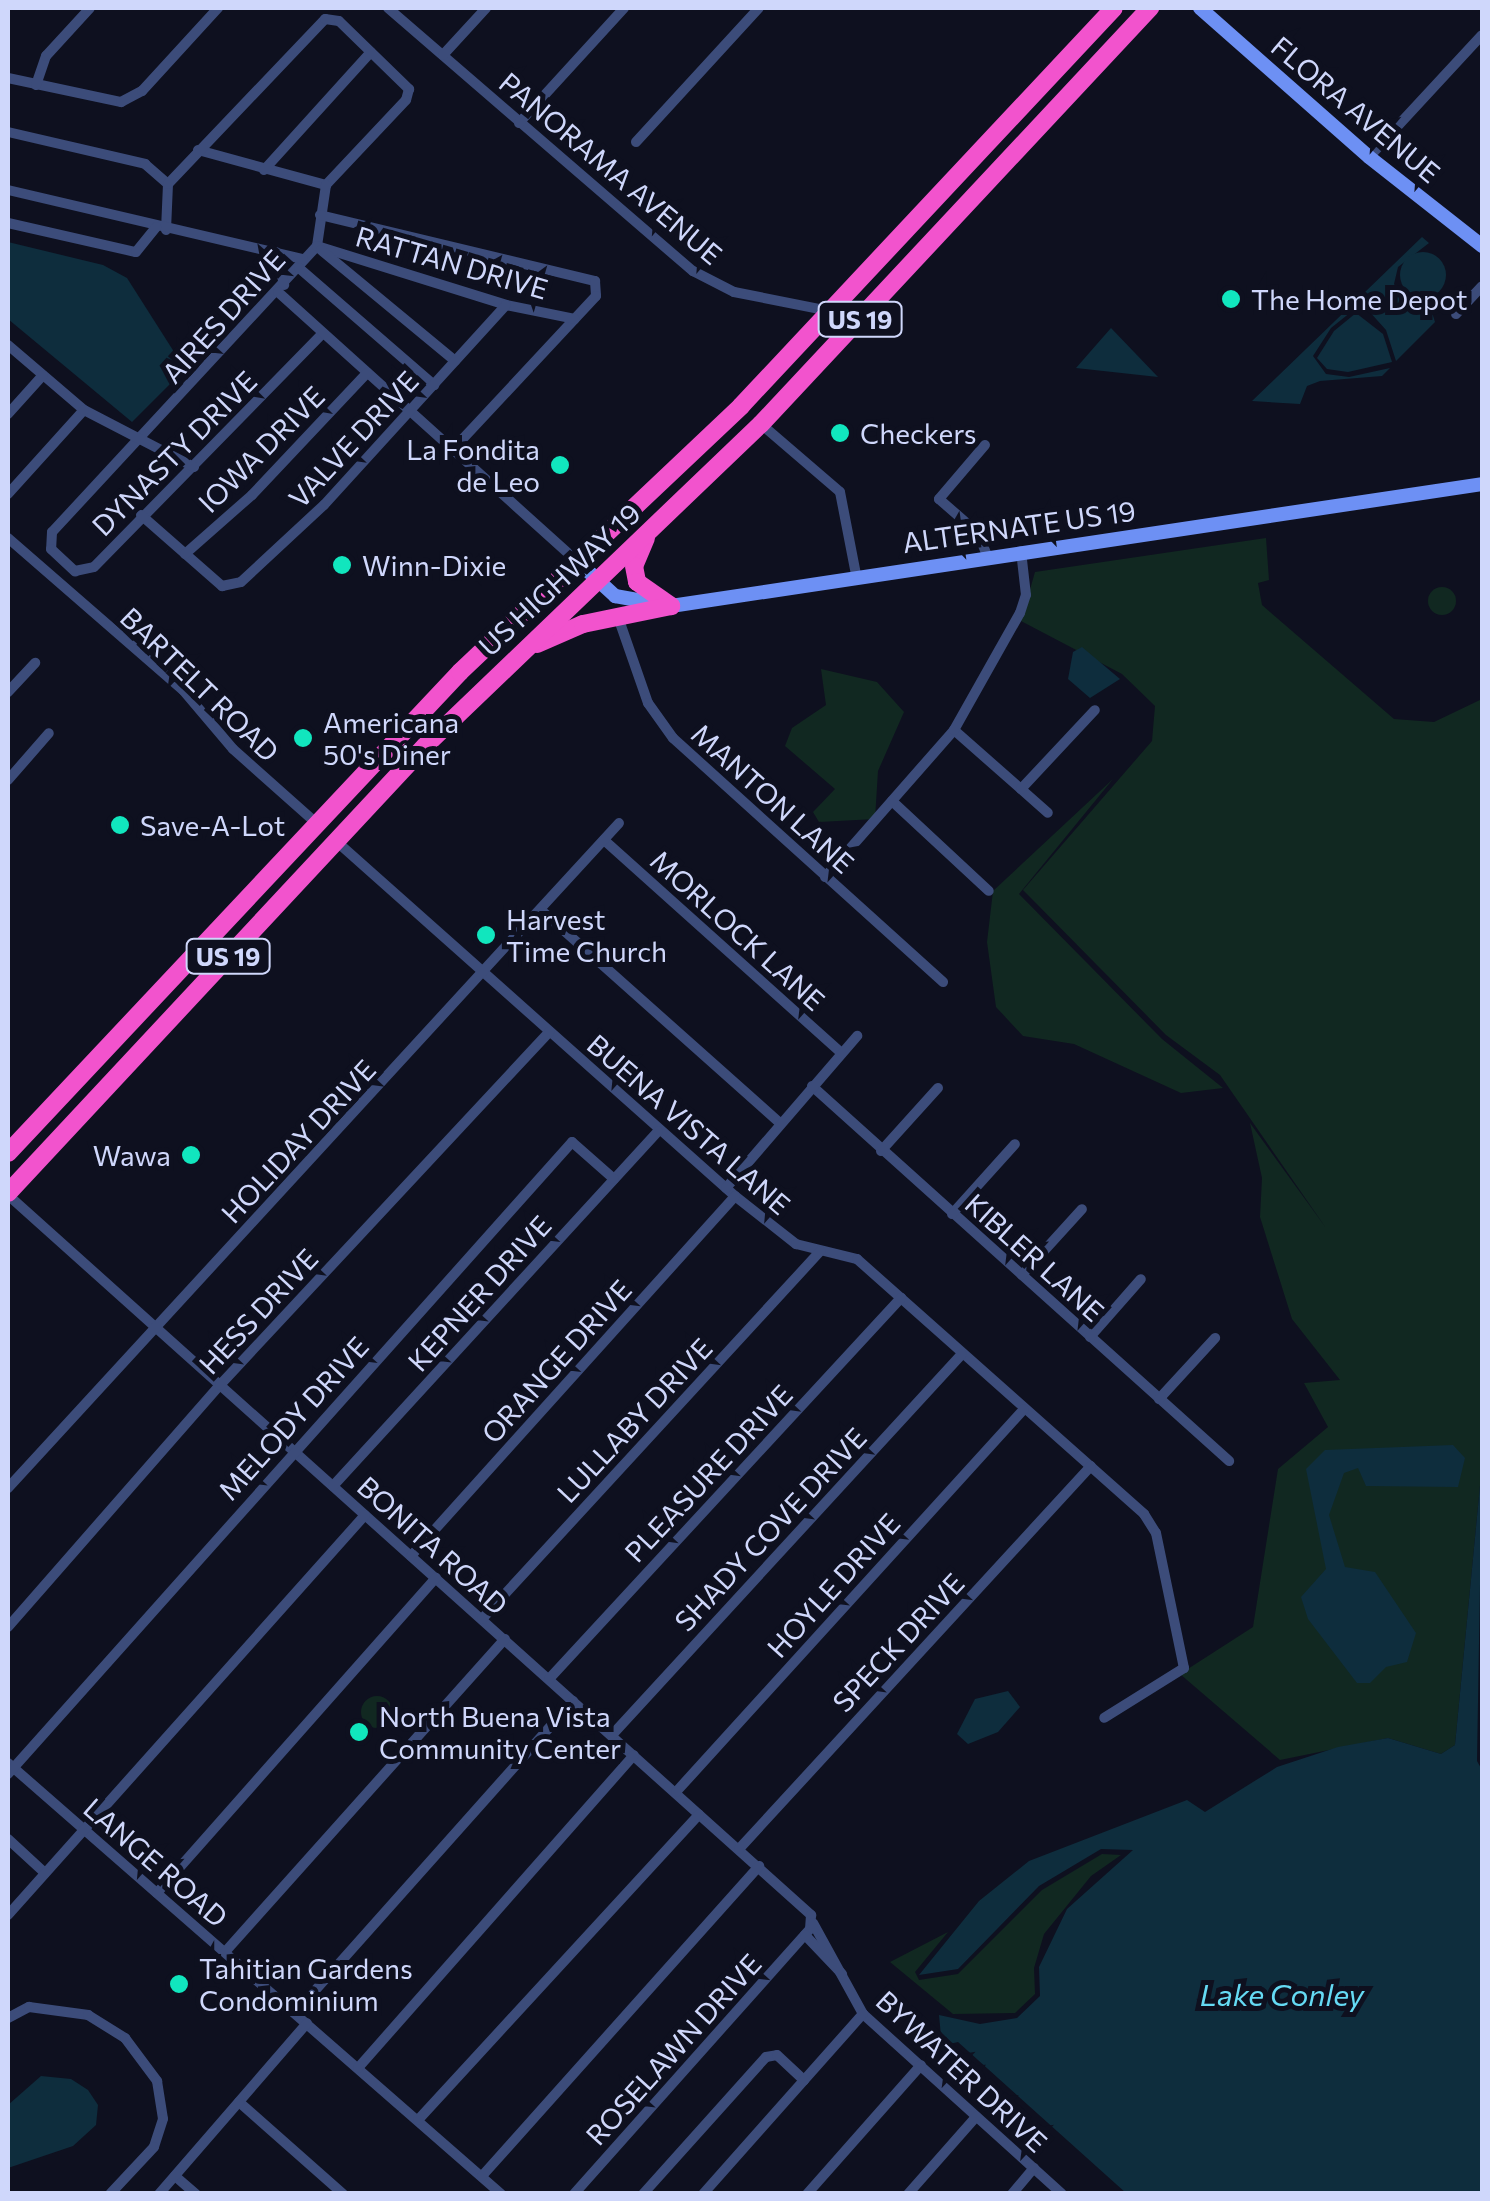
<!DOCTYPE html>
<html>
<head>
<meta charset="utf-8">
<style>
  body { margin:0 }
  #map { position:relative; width:1490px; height:2201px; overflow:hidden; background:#0e101f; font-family:Commissioner,sans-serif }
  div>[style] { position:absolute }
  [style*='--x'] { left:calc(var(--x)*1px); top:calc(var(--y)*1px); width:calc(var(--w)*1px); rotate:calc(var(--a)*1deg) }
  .green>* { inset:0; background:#112821 }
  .round { border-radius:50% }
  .water>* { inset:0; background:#0e2d3d }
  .street>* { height:10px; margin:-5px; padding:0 5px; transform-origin:5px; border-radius:5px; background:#3c4c7a }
  .secondary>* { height:14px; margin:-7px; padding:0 7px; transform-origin:7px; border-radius:7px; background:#6d90f4 }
  .highway>* { height:18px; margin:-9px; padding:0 9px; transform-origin:9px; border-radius:9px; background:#f253cd }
  .dots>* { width:28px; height:28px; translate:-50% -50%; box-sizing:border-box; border:5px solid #0e101f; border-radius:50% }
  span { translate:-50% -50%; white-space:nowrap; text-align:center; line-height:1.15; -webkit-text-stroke:10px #0e101f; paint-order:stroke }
  .shield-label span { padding:2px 8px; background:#0e101f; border:2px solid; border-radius:8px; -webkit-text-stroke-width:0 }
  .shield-label { font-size:25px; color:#cfd7fb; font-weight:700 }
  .street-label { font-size:28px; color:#cfd7fb }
  .poi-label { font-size:28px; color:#cfd7fb }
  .left { translate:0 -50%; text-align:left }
  .right { translate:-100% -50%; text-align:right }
  .water-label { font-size:30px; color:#65daf4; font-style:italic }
  .frame { position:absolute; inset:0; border:10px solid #cfd7fb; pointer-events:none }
</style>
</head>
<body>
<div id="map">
  <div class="green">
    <i style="clip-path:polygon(1266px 538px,1269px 580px,1258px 583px,1262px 605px,1394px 719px,1434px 722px,1482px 699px,1482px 1465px,1455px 1745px,1441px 1754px,1388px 1738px,1280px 1760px,1180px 1674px,1253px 1627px,1278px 1469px,1328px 1427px,1304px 1383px,1340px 1380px,1292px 1319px,1260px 1217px,1262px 1178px,1250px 1123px,1326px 1228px,1220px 1075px,1166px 1035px,1023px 890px,1152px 741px,1155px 706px,1122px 674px,1021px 621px,1035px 572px)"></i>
    <i class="round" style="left:1428px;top:587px;width:28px;height:28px"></i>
    <i style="clip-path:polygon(821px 669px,877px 682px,904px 712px,878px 771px,875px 819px,819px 822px,813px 812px,835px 789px,785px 746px,792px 728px,826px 705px)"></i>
    <i style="clip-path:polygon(1113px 779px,1019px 894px,1162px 1039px,1223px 1088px,1181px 1093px,1074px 1044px,1023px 1036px,996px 1007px,987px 942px,993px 891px)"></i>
    <i class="round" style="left:361px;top:1696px;width:32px;height:32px"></i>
    <i style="clip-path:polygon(1102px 1854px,1121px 1855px,1091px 1876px,1044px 1934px,1034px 1968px,1035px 1994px,1015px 2013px,953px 2014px,890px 1962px,948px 1932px,915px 1972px,919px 1980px,958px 1974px,1042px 1890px)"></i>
  </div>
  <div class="water">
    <i style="clip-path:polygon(1422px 237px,1429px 243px,1398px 267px,1394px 284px,1403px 298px,1429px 303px,1435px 322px,1396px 361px,1386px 330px,1368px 310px,1356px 308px,1331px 328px,1313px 356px,1326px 374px,1349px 377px,1390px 368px,1382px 376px,1320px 381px,1307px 386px,1300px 404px,1252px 401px)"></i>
    <i style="clip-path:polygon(8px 242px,103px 265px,127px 278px,176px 355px,176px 378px,132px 422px,8px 319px)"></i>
    <i class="round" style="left:1400px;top:252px;width:46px;height:46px"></i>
    <i style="clip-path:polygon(1356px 313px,1383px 334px,1392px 362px,1348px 372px,1327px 369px,1317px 358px,1334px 331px)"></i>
    <i style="clip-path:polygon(1111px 328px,1158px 377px,1076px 368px)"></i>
    <i style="clip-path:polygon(1082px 647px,1120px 679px,1090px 698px,1068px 679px,1073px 652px)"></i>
    <i style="clip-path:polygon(1453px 1445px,1465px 1458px,1458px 1487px,1366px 1486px,1358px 1468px,1344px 1473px,1329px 1515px,1345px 1567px,1375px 1572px,1416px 1633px,1407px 1662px,1386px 1667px,1370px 1683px,1357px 1683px,1308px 1619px,1301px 1597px,1326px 1569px,1306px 1469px,1325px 1450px)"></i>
    <i style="clip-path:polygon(1482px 1465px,1477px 1761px,1482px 1770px,1482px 2193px,1126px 2193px,958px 2042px,933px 2048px,941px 2036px,939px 2015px,980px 2024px,1017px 2018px,1040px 1996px,1039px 1967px,1067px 1909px,1133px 1850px,1101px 1849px,1039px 1886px,958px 1969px,919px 1975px,979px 1901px,1029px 1861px,1187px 1800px,1205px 1812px,1277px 1767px,1338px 1747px,1388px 1738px,1441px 1754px,1455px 1745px)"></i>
    <i style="clip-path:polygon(1008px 1691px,1020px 1707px,998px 1732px,968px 1744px,957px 1734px,975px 1699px)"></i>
    <i style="clip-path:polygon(41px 2076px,71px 2079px,88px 2090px,98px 2105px,96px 2125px,73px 2146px,8px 2168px,8px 2105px)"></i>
  </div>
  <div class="street">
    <i style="--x:388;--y:8;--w:403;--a:40.8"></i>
    <i style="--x:693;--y:271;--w:46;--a:27.1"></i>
    <i style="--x:734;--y:292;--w:98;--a:11.2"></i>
    <i style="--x:443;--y:55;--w:64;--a:-47.5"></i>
    <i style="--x:8;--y:78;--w:116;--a:12"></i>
    <i style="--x:121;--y:102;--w:24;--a:-28"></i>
    <i style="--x:142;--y:91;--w:113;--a:-47.5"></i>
    <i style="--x:36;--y:85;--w:31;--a:-71"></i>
    <i style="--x:46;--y:56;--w:65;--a:-47.5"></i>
    <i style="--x:519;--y:123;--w:156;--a:-47.6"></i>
    <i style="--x:8;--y:132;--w:141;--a:13.1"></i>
    <i style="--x:145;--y:164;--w:30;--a:41"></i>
    <i style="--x:168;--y:184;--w:46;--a:92.5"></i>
    <i style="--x:636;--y:142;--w:182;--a:-47.5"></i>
    <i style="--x:198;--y:150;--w:133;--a:15.3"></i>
    <i style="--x:1369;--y:157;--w:166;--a:-47.2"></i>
    <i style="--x:264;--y:170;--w:159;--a:-47.8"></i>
    <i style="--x:168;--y:184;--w:228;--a:-46.4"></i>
    <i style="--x:325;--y:19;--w:14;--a:8"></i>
    <i style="--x:339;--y:21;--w:98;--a:44.2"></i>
    <i style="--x:409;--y:89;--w:11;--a:105"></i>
    <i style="--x:406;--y:100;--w:117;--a:133.3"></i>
    <i style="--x:326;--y:185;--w:62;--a:98.4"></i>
    <i style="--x:317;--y:246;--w:390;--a:132.8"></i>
    <i style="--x:52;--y:532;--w:17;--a:93"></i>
    <i style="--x:51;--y:549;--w:33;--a:43"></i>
    <i style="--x:75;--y:571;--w:19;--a:-12"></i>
    <i style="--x:94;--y:567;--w:327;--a:-45.6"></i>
    <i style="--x:8;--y:190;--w:303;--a:13.2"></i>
    <i style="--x:320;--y:215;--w:283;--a:13.5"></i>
    <i style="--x:595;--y:281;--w:15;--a:86"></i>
    <i style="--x:596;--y:296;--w:205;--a:133"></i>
    <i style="--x:8;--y:223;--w:131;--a:12.8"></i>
    <i style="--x:136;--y:252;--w:32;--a:-51"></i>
    <i style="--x:317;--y:246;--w:198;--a:17.3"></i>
    <i style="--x:506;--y:305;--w:70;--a:11.5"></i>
    <i style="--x:321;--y:250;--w:174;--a:39.6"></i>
    <i style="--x:276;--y:252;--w:34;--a:76"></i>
    <i style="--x:299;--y:268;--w:179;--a:40.9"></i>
    <i style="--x:278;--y:292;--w:402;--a:42"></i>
    <i style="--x:1456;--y:314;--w:38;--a:-47"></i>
    <i style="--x:8;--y:345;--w:100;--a:40.5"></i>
    <i style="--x:84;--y:410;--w:124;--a:27.4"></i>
    <i style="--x:8;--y:414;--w:52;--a:-48.1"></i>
    <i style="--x:761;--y:424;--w:104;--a:40.7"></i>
    <i style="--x:840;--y:492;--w:84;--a:79"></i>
    <i style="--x:985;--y:445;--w:71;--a:130.4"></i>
    <i style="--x:939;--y:499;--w:52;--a:41.1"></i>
    <i style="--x:978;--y:533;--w:24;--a:68"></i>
    <i style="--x:8;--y:494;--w:113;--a:-47.9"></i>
    <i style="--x:141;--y:515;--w:108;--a:41.2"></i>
    <i style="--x:222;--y:586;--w:19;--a:-12"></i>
    <i style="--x:241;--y:582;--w:113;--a:-42.9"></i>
    <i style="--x:324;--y:505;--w:270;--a:-47.7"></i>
    <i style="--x:8;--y:538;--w:232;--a:41"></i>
    <i style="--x:183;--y:690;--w:77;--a:49.7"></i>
    <i style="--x:233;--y:749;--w:111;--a:41.7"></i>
    <i style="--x:185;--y:554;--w:89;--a:-41.4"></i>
    <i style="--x:252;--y:495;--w:168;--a:-46.7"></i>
    <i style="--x:618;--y:617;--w:91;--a:70.8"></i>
    <i style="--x:648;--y:703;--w:43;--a:54.5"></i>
    <i style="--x:673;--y:738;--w:364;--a:42.1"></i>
    <i style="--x:8;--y:692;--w:40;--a:-47"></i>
    <i style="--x:954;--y:730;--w:125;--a:41.4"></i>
    <i style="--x:8;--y:780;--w:62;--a:-48.9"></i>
    <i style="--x:1021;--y:789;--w:108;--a:-46.9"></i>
    <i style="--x:892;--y:801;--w:132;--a:42.9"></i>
    <i style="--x:604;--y:840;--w:319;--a:41.9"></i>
    <i style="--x:336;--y:841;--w:534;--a:41.66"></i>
    <i style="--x:735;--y:1196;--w:78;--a:38.2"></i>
    <i style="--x:796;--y:1244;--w:63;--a:13.8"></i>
    <i style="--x:857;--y:1259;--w:384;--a:41.6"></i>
    <i style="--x:1144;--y:1514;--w:22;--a:58"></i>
    <i style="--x:1156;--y:1533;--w:138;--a:78.3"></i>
    <i style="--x:1184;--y:1668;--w:94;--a:148"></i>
    <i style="--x:825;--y:877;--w:196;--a:-48.7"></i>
    <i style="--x:954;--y:730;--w:134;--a:-60.6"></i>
    <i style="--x:1020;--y:613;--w:19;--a:-72"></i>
    <i style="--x:1026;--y:595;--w:44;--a:-96.5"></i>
    <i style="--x:542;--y:911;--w:319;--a:41.7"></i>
    <i style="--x:812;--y:1086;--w:561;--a:41.96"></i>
    <i style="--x:881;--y:1151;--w:85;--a:-47.9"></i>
    <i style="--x:726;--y:1188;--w:201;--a:-49.2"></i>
    <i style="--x:8;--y:1195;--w:1079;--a:41.88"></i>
    <i style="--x:811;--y:1915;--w:14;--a:94"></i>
    <i style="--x:810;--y:1929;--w:355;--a:131.7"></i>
    <i style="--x:952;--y:1214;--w:94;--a:-48"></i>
    <i style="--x:1022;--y:1275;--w:89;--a:-47.7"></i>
    <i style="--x:1090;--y:1337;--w:77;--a:-48.7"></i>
    <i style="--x:1159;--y:1399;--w:83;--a:-47.4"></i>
    <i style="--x:333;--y:1486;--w:481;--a:-47.5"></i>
    <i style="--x:8;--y:1488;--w:903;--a:-47.42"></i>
    <i style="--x:411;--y:1556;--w:484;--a:-48"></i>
    <i style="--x:482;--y:1619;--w:500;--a:-47.4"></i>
    <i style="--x:8;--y:1627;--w:322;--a:-48.8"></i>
    <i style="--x:220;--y:1385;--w:483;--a:-47"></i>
    <i style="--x:549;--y:1679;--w:519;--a:-47.27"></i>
    <i style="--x:612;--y:1735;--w:517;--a:-47.43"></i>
    <i style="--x:8;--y:1763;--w:655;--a:41.16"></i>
    <i style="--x:8;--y:1774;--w:847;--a:-48.25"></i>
    <i style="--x:572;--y:1142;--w:56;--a:41.4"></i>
    <i style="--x:676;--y:1792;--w:517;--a:-47.74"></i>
    <i style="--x:8;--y:1839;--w:50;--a:42.6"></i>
    <i style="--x:739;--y:1849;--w:520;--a:-47.42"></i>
    <i style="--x:157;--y:1893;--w:421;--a:-48.5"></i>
    <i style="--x:8;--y:1915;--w:536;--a:-48.25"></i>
    <i style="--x:813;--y:1923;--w:104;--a:61.2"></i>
    <i style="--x:863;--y:2014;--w:268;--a:42.1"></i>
    <i style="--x:805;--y:1935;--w:54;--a:46.5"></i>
    <i style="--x:225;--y:1952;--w:420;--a:-48.2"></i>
    <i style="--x:295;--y:2013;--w:418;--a:-48.3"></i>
    <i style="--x:8;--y:2018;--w:24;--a:-28"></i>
    <i style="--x:29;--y:2007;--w:60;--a:7.7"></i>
    <i style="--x:88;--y:2015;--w:44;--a:31.9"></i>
    <i style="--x:125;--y:2038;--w:54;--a:53.3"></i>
    <i style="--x:157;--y:2081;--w:38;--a:81"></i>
    <i style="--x:163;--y:2119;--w:29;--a:108"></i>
    <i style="--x:154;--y:2147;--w:64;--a:133.1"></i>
    <i style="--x:358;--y:2068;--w:417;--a:-48.6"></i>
    <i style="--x:239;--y:2102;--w:139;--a:41.5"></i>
    <i style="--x:418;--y:2120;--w:415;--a:-47.4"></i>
    <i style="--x:175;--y:2176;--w:28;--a:41"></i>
    <i style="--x:482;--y:2176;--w:416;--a:-48.2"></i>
    <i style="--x:159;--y:2194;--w:226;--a:-49.1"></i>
    <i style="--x:643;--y:2194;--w:184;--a:-48.1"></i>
    <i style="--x:766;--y:2057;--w:11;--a:-10"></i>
    <i style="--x:777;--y:2055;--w:37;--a:43"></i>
    <i style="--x:703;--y:2194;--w:241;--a:-48.4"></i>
    <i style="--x:807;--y:2194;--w:172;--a:-48.5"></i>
    <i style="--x:908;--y:2194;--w:103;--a:-48.6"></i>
    <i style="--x:1012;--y:2194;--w:34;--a:-50"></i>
  </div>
  <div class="secondary">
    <i style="--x:1200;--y:8;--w:225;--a:41.4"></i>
    <i style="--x:1369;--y:157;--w:144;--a:38.2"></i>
    <i style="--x:577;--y:561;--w:52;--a:42.6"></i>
    <i style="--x:615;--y:596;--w:57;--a:10.1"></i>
    <i style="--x:671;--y:606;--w:820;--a:-8.55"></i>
  </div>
  <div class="highway">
    <i style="--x:646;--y:538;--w:30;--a:113"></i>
    <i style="--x:634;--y:566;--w:16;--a:79"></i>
    <i style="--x:637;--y:582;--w:42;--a:35.2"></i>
    <i style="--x:537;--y:644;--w:50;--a:-23.5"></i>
    <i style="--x:583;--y:624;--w:90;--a:-11.6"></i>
    <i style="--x:8;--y:1153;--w:660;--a:-46.78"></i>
    <i style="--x:460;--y:672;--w:387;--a:-43.4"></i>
    <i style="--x:741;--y:406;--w:545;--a:-46.86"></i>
    <i style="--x:8;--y:1193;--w:611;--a:-46.99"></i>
    <i style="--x:425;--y:746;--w:465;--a:-43.8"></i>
    <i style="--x:761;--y:424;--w:570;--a:-46.92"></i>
  </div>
  <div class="dots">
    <i style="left:1231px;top:299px;background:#11e6be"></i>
    <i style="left:840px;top:433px;background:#11e6be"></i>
    <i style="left:560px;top:465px;background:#11e6be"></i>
    <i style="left:342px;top:565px;background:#11e6be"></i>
    <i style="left:303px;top:738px;background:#11e6be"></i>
    <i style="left:120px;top:825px;background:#11e6be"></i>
    <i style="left:486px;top:935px;background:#11e6be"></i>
    <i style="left:191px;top:1155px;background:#11e6be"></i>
    <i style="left:359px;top:1732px;background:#11e6be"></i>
    <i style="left:179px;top:1984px;background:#11e6be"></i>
  </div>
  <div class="shield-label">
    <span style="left:860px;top:319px">US 19</span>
    <span style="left:228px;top:956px">US 19</span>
  </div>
  <div class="street-label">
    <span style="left:1356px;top:109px;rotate:40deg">FLORA AVENUE</span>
    <span style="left:611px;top:168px;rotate:40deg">PANORAMA AVENUE</span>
    <span style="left:452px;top:262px;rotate:16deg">RATTAN DRIVE</span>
    <span style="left:223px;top:316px;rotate:-48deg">AIRES DRIVE</span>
    <span style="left:353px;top:439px;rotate:-47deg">VALVE DRIVE</span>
    <span style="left:261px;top:449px;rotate:-45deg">IOWA DRIVE</span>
    <span style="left:174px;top:453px;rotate:-45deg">DYNASTY DRIVE</span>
    <span style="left:1019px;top:526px;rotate:-8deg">ALTERNATE US 19</span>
    <span style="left:559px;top:579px;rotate:-43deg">US HIGHWAY 19</span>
    <span style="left:200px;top:684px;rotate:44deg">BARTELT ROAD</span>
    <span style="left:773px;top:798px;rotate:42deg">MANTON LANE</span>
    <span style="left:738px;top:930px;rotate:42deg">MORLOCK LANE</span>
    <span style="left:689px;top:1124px;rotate:41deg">BUENA VISTA LANE</span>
    <span style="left:298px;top:1141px;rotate:-47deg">HOLIDAY DRIVE</span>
    <span style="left:1035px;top:1257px;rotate:42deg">KIBLER LANE</span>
    <span style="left:479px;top:1293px;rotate:-48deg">KEPNER DRIVE</span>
    <span style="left:258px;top:1311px;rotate:-47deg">HESS DRIVE</span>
    <span style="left:556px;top:1361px;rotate:-48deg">ORANGE DRIVE</span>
    <span style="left:293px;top:1418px;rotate:-48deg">MELODY DRIVE</span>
    <span style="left:634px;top:1420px;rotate:-47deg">LULLABY DRIVE</span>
    <span style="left:708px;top:1473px;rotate:-47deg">PLEASURE DRIVE</span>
    <span style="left:770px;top:1529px;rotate:-47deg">SHADY COVE DRIVE</span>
    <span style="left:433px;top:1545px;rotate:42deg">BONITA ROAD</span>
    <span style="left:833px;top:1585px;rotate:-48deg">HOYLE DRIVE</span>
    <span style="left:898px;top:1642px;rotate:-47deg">SPECK DRIVE</span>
    <span style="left:156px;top:1862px;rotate:41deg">LANGE ROAD</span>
    <span style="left:673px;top:2049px;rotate:-48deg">ROSELAWN DRIVE</span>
    <span style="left:962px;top:2071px;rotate:43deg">BYWATER DRIVE</span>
  </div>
  <div class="poi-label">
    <span class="left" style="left:1251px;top:299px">The Home Depot</span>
    <span class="left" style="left:860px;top:433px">Checkers</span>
    <span class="right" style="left:540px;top:465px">La Fondita<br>de Leo</span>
    <span class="left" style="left:362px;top:565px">Winn-Dixie</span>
    <span class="left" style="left:323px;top:738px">Americana<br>50's Diner</span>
    <span class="left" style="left:140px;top:825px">Save-A-Lot</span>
    <span class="left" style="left:506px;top:935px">Harvest<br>Time Church</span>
    <span class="right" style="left:171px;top:1155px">Wawa</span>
    <span class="left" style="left:379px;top:1732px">North Buena Vista<br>Community Center</span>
    <span class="left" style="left:199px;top:1984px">Tahitian Gardens<br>Condominium</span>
  </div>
  <div class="water-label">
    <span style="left:1282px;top:1994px">Lake Conley</span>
  </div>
  <div class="frame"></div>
</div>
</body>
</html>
